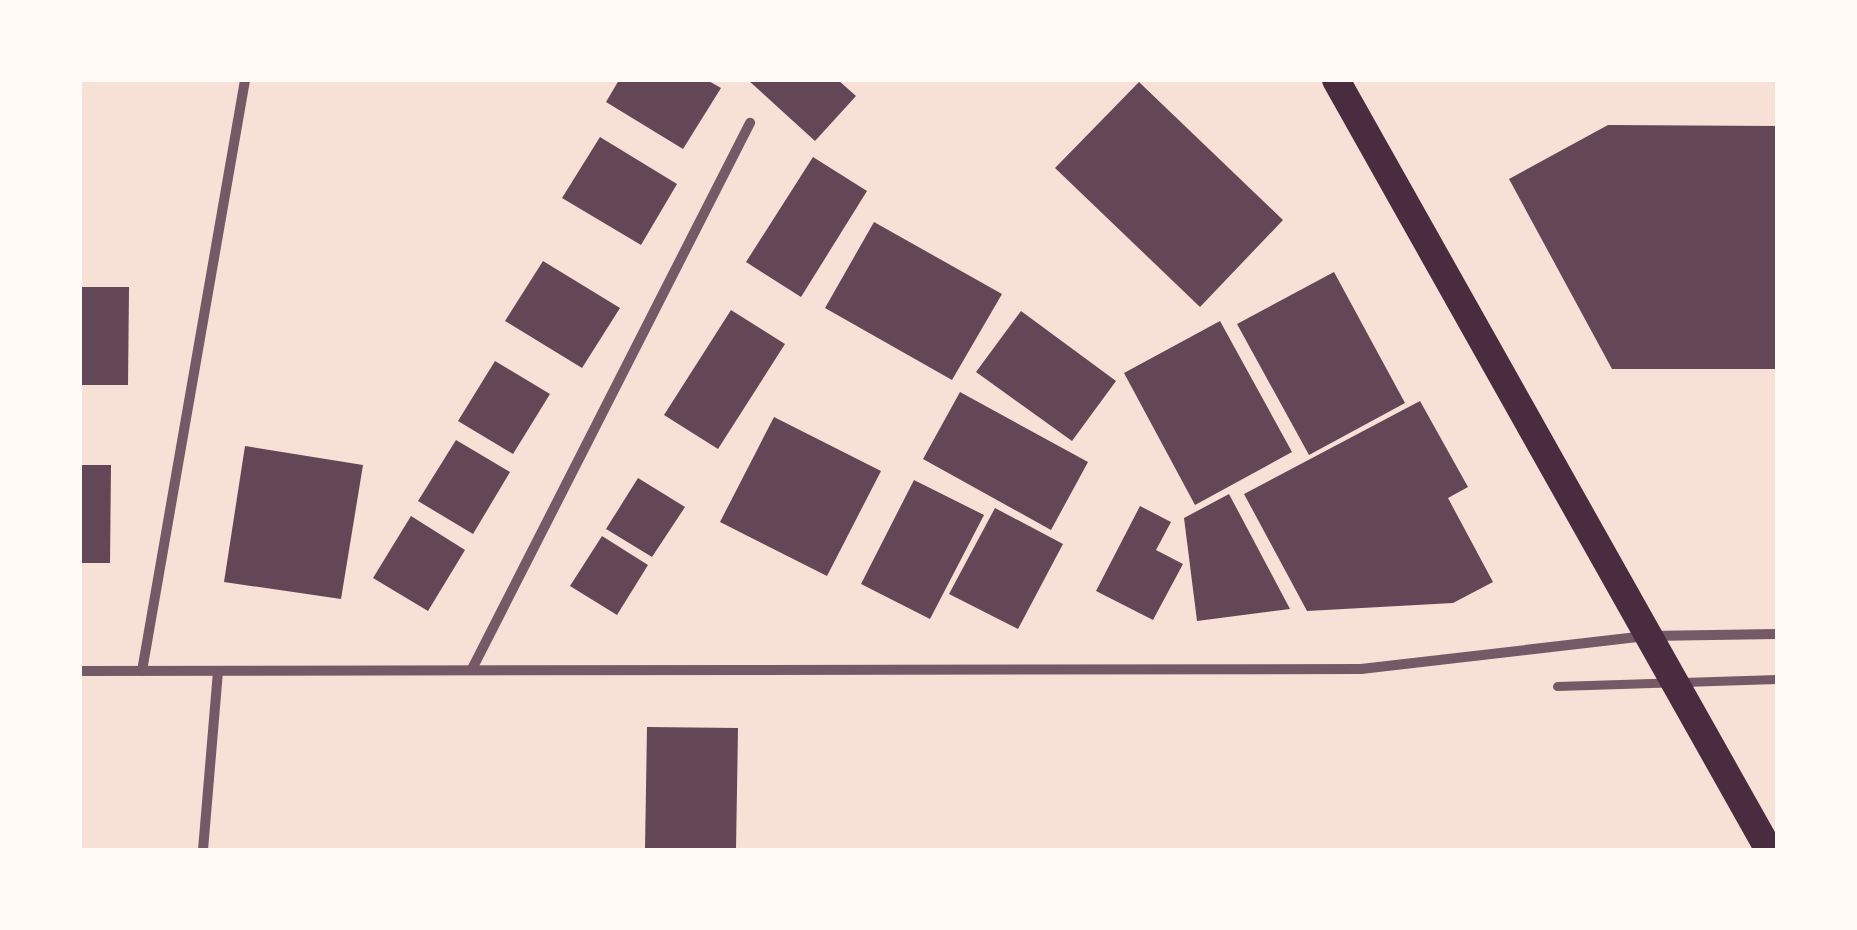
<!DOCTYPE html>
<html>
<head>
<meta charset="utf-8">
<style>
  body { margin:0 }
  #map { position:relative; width:1857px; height:930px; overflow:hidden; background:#f7e1d7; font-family:Raleway,sans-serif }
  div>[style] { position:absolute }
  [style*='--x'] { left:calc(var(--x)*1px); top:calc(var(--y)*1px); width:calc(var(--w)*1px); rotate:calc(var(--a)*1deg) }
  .building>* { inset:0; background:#644757 }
  .pedestrian>* { height:9px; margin:-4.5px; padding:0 4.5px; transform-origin:4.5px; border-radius:4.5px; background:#755966 }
  .minor>* { height:10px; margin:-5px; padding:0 5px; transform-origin:5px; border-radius:5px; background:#755966 }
  .trunk>* { height:28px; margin:-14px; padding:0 14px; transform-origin:14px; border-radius:14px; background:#4a2c40 }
  span { translate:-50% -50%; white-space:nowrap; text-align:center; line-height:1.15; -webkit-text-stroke:8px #fffaf5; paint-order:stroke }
  .frame { position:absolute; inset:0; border:82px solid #fffaf5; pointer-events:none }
</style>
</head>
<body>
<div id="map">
  <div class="building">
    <i style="clip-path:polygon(619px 80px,707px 80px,721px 88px,683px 149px,606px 102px)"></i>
    <i style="clip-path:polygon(748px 80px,838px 80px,856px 96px,815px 141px)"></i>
    <i style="clip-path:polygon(1139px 82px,1283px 220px,1200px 307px,1055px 168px)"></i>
    <i style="clip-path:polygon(1608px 125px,1777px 126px,1777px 369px,1612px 369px,1509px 179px)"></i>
    <i style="clip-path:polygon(600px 137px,677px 184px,641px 245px,562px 198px)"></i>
    <i style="clip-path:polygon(813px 157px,867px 191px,801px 297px,746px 262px)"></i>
    <i style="clip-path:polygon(874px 222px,1002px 294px,952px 380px,825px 308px)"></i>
    <i style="clip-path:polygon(543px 261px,620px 308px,582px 368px,505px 321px)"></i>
    <i style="clip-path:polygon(1334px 272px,1405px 403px,1309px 455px,1237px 324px)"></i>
    <i style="clip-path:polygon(80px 287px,129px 287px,128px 385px,80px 385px)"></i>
    <i style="clip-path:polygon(731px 310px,785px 344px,718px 449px,664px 415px)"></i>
    <i style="clip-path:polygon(1021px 311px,1116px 381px,1072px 441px,976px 372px)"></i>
    <i style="clip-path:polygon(1220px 321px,1292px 452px,1195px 505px,1124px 373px)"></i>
    <i style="clip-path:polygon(495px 361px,550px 394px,513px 454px,458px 421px)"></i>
    <i style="clip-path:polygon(960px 392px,1088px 462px,1051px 530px,923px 459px)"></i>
    <i style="clip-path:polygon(1420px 401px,1468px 487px,1448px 498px,1493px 582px,1453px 603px,1307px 611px,1244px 494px)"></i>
    <i style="clip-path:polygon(774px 417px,881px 471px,827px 576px,720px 522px)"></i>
    <i style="clip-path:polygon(456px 440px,510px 472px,473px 534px,418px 501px)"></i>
    <i style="clip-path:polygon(245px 446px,363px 465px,341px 599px,224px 582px)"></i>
    <i style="clip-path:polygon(80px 465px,111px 465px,110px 563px,80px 563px)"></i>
    <i style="clip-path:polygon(638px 478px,685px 507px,652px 557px,606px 529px)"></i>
    <i style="clip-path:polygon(914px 480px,984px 515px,930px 619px,861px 584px)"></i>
    <i style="clip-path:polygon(1229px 494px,1290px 609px,1197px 621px,1184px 518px)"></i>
    <i style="clip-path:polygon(1140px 506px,1171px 522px,1156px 550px,1183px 564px,1153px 620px,1096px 591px)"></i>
    <i style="clip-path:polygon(995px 508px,1063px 544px,1018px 629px,949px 594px)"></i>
    <i style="clip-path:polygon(411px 516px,465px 550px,428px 611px,373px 578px)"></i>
    <i style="clip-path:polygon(602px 536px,648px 565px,617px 615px,570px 586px)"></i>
    <i style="clip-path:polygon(647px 727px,738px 728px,736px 850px,645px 850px)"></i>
  </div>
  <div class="pedestrian">
    <i style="--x:1557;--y:686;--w:220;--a:-1.8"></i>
  </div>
  <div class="minor">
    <i style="--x:472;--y:669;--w:613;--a:-63.02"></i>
    <i style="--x:80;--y:671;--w:1281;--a:-0.09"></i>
    <i style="--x:1361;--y:669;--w:289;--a:-6.6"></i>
    <i style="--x:1648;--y:636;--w:129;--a:-0.9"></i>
    <i style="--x:142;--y:671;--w:600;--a:-80.11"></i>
    <i style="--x:203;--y:850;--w:179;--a:-85.2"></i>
  </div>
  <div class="trunk">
    <i style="--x:1336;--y:80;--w:883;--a:60.65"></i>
  </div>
  <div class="frame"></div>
</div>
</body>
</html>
